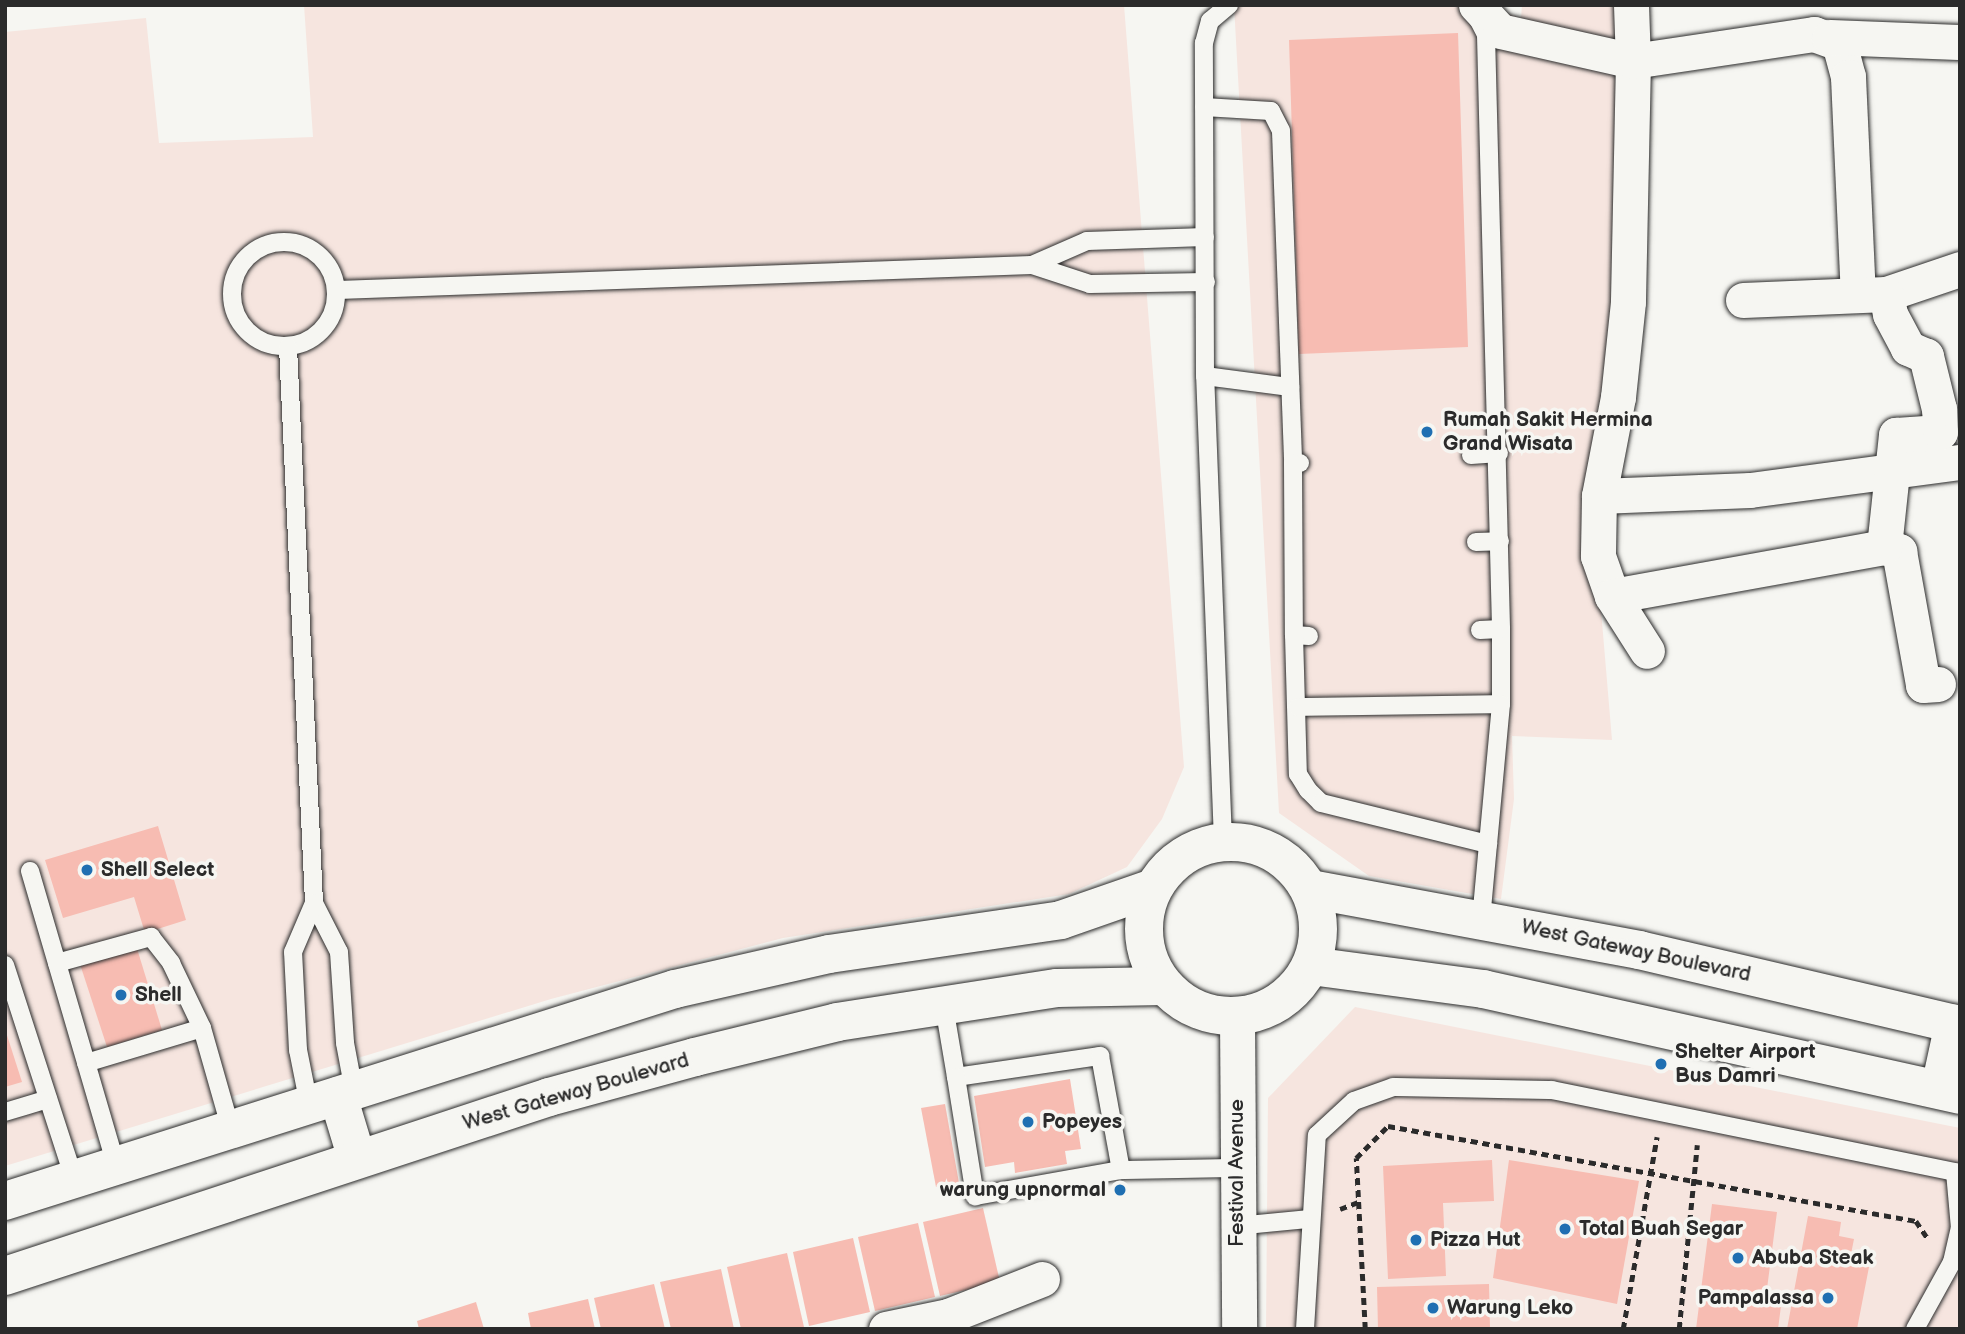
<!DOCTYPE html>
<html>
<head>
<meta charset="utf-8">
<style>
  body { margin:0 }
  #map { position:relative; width:1965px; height:1334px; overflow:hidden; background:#f6f6f2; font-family:"Balsamiq Sans",sans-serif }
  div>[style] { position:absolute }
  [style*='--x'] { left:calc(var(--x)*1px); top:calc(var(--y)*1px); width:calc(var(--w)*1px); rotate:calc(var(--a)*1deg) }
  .built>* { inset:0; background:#f6e5df }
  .building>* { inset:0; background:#f7bcb2 }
  .path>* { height:4.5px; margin-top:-2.25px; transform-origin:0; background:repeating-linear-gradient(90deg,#2b2b2b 0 7px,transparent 0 12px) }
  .roads { filter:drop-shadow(0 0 2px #2b2b2b) drop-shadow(0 0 2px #2b2b2b) }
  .service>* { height:18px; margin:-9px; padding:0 9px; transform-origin:9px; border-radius:9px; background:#f6f6f2 }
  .service>.ring { margin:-9px; padding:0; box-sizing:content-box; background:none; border:18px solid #f6f6f2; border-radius:50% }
  .minor>* { height:35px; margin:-17.5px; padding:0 17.5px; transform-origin:17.5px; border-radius:17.5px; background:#f6f6f2 }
  .primary>* { height:38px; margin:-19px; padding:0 19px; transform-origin:19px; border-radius:19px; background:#f6f6f2 }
  .primary>.ring { margin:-19px; padding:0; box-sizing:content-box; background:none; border:38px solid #f6f6f2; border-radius:50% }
  .dots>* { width:19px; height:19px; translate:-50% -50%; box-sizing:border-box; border:4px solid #f6f6f2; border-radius:50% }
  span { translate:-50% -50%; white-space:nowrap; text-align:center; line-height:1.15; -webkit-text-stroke:7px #f6f6f2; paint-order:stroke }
  .poi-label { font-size:21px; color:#2b2b2b; font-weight:700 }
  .left { translate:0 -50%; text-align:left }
  .right { translate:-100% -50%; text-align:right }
  .street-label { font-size:21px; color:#2b2b2b }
  .frame { position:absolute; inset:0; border:7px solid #2b2b2b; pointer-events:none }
</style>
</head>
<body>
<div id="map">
  <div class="built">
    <i style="clip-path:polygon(304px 5px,1124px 5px,1184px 767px,1162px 819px,1127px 867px,1069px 894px,783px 938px,551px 999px,5px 1166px,5px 32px,146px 18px,159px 143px,313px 137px)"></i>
    <i style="clip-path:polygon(1234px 5px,1484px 5px,1521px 18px,1522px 5px,1624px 5px,1601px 610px,1612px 740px,1512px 736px,1514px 799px,1501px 899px,1369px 876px,1279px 813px)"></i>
    <i style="clip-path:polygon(1355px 1007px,1960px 1128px,1960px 1329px,1266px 1329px,1268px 1098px)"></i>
  </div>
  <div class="building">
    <i style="clip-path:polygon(1458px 33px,1468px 347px,1299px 354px,1289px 40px)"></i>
    <i style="clip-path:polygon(158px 826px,186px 920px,145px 933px,134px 897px,63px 918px,45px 860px)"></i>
    <i style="clip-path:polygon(135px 942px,162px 1030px,107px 1047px,79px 961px)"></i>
    <i style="clip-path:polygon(5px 1029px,22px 1082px,5px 1087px)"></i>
    <i style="clip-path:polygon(1070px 1079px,1081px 1149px,1065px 1151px,1067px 1164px,1015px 1173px,1014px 1162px,985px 1167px,974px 1096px)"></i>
    <i style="clip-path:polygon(945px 1104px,959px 1183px,936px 1187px,921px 1108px)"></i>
    <i style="clip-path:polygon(1492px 1160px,1494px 1201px,1443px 1203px,1446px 1276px,1388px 1279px,1383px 1166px)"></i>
    <i style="clip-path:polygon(1509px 1160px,1639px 1181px,1617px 1304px,1493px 1278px)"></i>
    <i style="clip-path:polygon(1712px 1204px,1777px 1212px,1765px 1304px,1781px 1306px,1778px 1329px,1696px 1329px)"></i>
    <i style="clip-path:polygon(983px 1208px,1000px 1282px,940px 1296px,923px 1222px)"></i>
    <i style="clip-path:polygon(1808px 1216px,1841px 1222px,1839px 1236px,1854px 1239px,1849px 1264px,1869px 1267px,1857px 1329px,1787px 1329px)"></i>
    <i style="clip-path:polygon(918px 1223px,935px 1297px,875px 1311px,858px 1237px)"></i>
    <i style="clip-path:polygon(853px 1238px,870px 1312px,809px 1326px,793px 1252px)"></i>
    <i style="clip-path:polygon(787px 1253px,804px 1327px,741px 1329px,727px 1267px)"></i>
    <i style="clip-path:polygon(721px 1269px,734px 1329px,671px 1329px,660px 1282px)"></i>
    <i style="clip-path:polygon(654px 1284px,665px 1329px,601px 1329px,594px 1298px)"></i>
    <i style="clip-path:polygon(1489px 1284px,1490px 1329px,1378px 1329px,1377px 1287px)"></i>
    <i style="clip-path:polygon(588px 1299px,595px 1329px,531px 1329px,528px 1313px)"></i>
    <i style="clip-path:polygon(476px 1302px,484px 1329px,419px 1329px,417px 1321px)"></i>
  </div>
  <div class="path">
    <i style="--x:1340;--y:1209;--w:22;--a:-21"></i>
    <i style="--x:1365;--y:1329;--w:171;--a:-93"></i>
    <i style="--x:1356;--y:1158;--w:45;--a:-45"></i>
    <i style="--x:1388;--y:1126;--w:536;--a:10.2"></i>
    <i style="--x:1916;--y:1221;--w:23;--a:56"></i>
    <i style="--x:1623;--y:1329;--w:195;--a:-80"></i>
    <i style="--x:1679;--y:1329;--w:185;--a:-84.4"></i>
  </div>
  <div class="roads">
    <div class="service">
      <i style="--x:1478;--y:19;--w:18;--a:63"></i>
      <i style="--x:1486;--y:35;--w:594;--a:88.55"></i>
      <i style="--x:1501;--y:629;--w:75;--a:90"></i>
      <i style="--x:1501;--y:704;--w:216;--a:95.3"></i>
      <i style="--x:1204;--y:107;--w:67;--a:3.4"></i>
      <i style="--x:1271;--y:111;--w:22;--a:63"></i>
      <i style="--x:1281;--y:131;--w:332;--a:87.9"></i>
      <i class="ring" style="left:232px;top:242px;width:86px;height:86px"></i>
      <i style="--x:1032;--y:265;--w:60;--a:-23.6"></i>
      <i style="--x:1087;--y:241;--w:118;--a:-1.9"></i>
      <i style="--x:338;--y:290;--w:694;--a:-2.06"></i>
      <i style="--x:1032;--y:265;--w:61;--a:18.1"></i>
      <i style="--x:1090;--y:284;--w:116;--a:-1"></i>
      <i style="--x:288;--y:347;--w:557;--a:87.32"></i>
      <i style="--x:314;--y:903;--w:55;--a:63"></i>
      <i style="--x:339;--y:952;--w:91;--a:86.2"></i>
      <i style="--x:345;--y:1043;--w:49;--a:79.4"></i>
      <i style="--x:1205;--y:376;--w:86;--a:7.4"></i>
      <i style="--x:1471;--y:455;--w:28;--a:-4"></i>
      <i style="--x:1300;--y:463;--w:7;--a:180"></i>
      <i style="--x:1293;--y:463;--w:172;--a:89.7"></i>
      <i style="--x:1294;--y:635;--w:15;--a:4"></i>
      <i style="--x:1476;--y:542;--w:24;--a:-2"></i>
      <i style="--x:1480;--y:630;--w:21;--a:-3"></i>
      <i style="--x:1294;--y:635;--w:139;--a:88.4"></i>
      <i style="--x:1298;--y:774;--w:19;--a:58"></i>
      <i style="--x:1308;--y:790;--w:18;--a:45"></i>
      <i style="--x:1321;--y:803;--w:172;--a:13.8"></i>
      <i style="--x:1298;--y:707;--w:203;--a:-0.8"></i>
      <i style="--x:1223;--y:841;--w:465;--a:-92.2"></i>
      <i style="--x:1205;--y:376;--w:333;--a:-90.2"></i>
      <i style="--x:1204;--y:43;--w:23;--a:-75"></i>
      <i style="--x:1210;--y:21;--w:25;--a:-40"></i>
      <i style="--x:30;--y:871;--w:307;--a:73.7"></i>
      <i style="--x:57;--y:963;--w:98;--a:-15.5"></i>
      <i style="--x:151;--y:937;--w:33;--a:52"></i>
      <i style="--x:171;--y:963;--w:72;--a:64.5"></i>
      <i style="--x:202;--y:1028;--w:106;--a:74.1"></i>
      <i style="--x:5;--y:965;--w:225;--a:72.1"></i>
      <i style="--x:944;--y:1006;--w:72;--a:80.4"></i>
      <i style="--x:956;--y:1077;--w:146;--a:-8.3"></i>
      <i style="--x:1100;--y:1056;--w:116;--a:79.6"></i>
      <i style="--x:1121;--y:1170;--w:115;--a:-1"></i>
      <i style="--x:86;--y:1063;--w:121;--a:-16.8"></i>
      <i style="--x:956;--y:1077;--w:121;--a:80.9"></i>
      <i style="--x:975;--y:1196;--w:148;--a:-10.1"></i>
      <i style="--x:309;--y:1105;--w:56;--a:-101.3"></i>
      <i style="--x:298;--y:1050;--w:98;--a:-92.9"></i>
      <i style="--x:293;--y:952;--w:53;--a:-66.8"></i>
      <i style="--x:5;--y:1112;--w:45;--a:-16.8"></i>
      <i style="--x:1236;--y:1226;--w:73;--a:-5.5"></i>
      <i style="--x:1305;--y:1329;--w:194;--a:-86.5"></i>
      <i style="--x:1317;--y:1135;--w:50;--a:-42.6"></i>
      <i style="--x:1354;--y:1101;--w:41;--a:-19.7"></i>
      <i style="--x:1393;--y:1087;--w:159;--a:1.1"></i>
      <i style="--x:1552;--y:1090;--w:416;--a:11.5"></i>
      <i style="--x:1915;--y:1329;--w:77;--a:-61.1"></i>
      <i style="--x:1952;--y:1262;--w:35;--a:-77"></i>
      <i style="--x:1960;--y:1228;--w:56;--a:-95.1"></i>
    </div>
    <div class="minor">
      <i style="--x:1476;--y:5;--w:35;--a:47"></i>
      <i style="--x:1500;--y:31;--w:136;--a:12.7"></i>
      <i style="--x:1633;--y:61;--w:241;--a:91.2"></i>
      <i style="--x:1628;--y:302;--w:96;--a:96"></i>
      <i style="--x:1618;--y:397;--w:101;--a:100.9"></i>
      <i style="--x:1599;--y:496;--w:60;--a:91"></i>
      <i style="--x:1598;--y:556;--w:42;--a:70.7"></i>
      <i style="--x:1612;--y:596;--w:65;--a:57.5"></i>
      <i style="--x:1631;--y:5;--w:56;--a:88"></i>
      <i style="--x:1633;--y:61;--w:183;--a:-8.5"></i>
      <i style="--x:1814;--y:34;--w:27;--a:20"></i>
      <i style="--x:1839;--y:43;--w:35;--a:75"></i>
      <i style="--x:1848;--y:77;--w:217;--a:87.4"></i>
      <i style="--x:1829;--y:37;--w:131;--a:2.2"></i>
      <i style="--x:1743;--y:300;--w:143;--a:-2.4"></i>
      <i style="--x:1886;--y:294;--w:78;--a:-18.7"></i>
      <i style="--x:1599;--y:496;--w:151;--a:-2.3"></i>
      <i style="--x:1750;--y:490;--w:212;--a:-7.6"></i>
      <i style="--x:1884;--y:547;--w:16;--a:15"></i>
      <i style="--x:1899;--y:551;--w:136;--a:79.8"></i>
      <i style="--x:1923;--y:685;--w:15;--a:-4"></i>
      <i style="--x:1612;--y:596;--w:276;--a:-10.2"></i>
      <i style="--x:1884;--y:547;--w:113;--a:-83.9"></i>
      <i style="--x:1896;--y:435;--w:44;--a:-3.9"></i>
      <i style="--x:1940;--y:432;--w:23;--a:-92"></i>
      <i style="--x:1939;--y:409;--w:55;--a:-103.8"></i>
      <i style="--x:1926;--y:356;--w:20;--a:-156"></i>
      <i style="--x:1908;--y:348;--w:38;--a:-118"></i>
      <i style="--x:1890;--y:314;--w:20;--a:-101"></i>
      <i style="--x:1237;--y:1016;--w:313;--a:89.6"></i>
      <i style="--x:886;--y:1329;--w:63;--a:-11.8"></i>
      <i style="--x:948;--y:1316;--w:101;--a:-21.5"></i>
    </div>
    <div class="primary">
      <i class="ring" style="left:1144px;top:842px;width:136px;height:136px"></i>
      <i style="--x:1310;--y:889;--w:335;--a:10.5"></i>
      <i style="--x:1639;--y:950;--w:330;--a:13.2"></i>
      <i style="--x:1311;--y:966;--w:174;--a:7.6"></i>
      <i style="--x:1483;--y:989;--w:489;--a:12.5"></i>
      <i style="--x:1940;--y:1088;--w:66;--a:-77.8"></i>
      <i style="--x:338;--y:1096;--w:66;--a:73.2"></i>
      <i style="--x:5;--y:1201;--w:703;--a:-17.56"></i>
      <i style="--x:675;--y:989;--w:158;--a:-12.8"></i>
      <i style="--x:829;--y:954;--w:234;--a:-8.3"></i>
      <i style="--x:1061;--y:920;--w:97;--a:-19.2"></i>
      <i style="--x:5;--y:1276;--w:573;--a:-18.21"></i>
      <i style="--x:549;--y:1097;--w:151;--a:-15.3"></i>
      <i style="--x:695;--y:1057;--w:146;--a:-13.8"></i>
      <i style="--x:837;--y:1022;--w:223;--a:-8.8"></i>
      <i style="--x:1057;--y:988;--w:106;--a:-1.1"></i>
    </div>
  </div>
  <div class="dots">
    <i style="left:1427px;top:432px;background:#1f6fb2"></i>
    <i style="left:87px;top:870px;background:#1f6fb2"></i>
    <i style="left:121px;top:995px;background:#1f6fb2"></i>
    <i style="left:1661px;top:1064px;background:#1f6fb2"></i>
    <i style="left:1028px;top:1122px;background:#1f6fb2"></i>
    <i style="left:1120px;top:1190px;background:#1f6fb2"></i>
    <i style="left:1565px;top:1229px;background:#1f6fb2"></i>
    <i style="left:1416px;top:1240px;background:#1f6fb2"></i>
    <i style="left:1738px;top:1258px;background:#1f6fb2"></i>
    <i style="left:1828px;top:1298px;background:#1f6fb2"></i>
    <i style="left:1433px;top:1308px;background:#1f6fb2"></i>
  </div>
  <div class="poi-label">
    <span class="left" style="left:1443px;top:432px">Rumah Sakit Hermina<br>Grand Wisata</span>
    <span class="left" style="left:101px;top:870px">Shell Select</span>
    <span class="left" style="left:135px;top:995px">Shell</span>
    <span class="left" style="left:1675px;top:1064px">Shelter Airport<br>Bus Damri</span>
    <span class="left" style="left:1042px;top:1122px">Popeyes</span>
    <span class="right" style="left:1106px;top:1190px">warung upnormal</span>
    <span class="left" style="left:1579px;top:1229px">Total Buah Segar</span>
    <span class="left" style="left:1430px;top:1240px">Pizza Hut</span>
    <span class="left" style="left:1752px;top:1258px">Abuba Steak</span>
    <span class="right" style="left:1814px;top:1298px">Pampalassa</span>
    <span class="left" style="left:1447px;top:1308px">Warung Leko</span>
  </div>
  <div class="street-label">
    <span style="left:1636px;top:951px;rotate:12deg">West Gateway Boulevard</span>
    <span style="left:576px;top:1092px;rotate:-16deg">West Gateway Boulevard</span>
    <span style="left:1237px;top:1173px;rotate:-90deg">Festival Avenue</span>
  </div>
  <div class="frame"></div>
</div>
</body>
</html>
